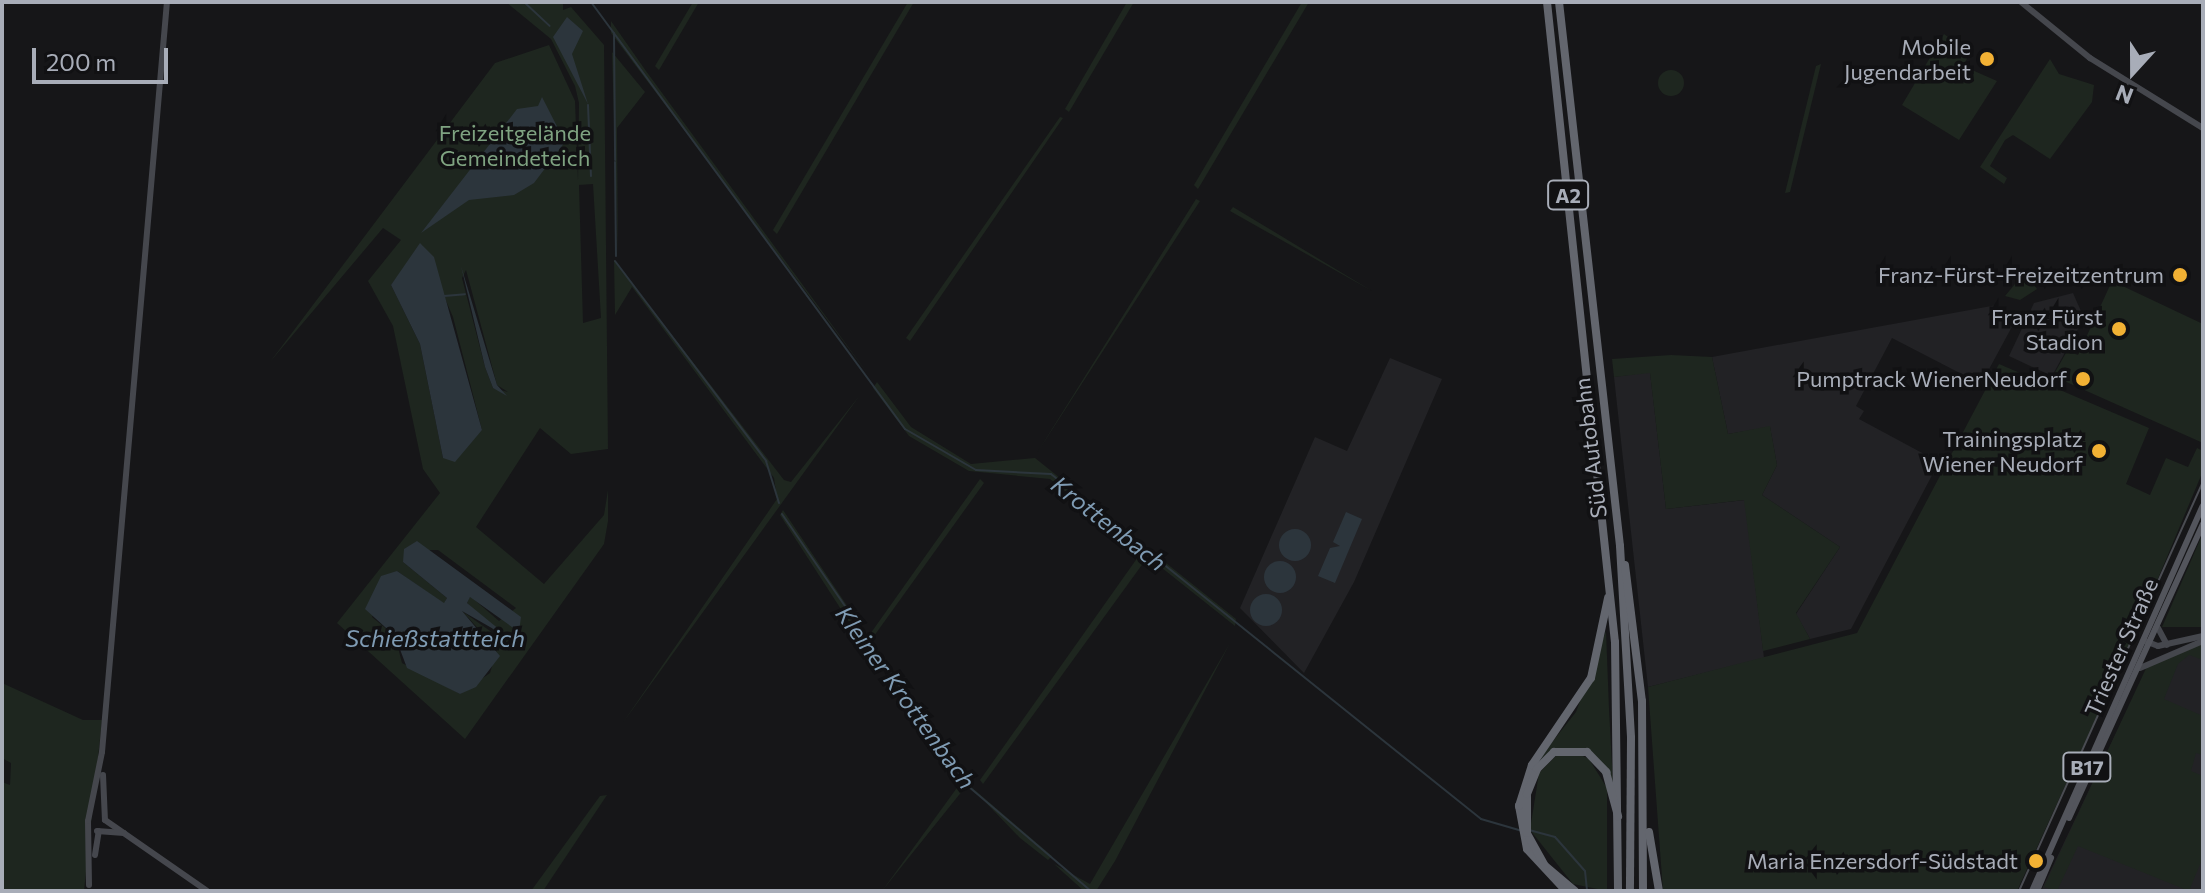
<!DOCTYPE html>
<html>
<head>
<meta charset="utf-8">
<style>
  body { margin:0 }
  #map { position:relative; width:2205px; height:893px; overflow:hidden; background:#161618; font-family:Commissioner,sans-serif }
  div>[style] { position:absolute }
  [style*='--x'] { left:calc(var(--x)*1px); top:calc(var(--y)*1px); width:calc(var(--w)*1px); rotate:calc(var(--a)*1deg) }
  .built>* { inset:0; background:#222225 }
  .green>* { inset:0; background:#1e261f }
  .round { border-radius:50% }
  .water>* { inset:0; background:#2c353c }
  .stream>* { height:2px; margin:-1px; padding:0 1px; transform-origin:1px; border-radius:1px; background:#2c353c }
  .secondary>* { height:6px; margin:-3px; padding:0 3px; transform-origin:3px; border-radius:3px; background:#45474d }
  .primary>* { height:6px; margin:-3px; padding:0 3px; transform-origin:3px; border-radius:3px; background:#53555c }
  .highway>* { height:8px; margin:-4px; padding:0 4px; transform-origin:4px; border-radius:4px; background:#63666e }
  .tram>* { height:2px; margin:-1px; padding:0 1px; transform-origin:1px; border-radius:1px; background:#4a4c52 }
  .dots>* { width:22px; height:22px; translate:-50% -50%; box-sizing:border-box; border:4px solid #111113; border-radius:50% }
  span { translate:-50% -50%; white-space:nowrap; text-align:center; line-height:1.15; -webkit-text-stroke:7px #111113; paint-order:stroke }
  .shield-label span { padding:2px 6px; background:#111113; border:2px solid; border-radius:6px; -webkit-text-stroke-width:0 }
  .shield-label { font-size:20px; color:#a8adb8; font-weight:700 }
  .poi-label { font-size:22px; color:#a8adb8 }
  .right { translate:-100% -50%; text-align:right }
  .park-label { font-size:22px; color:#7fa381 }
  .street-label { font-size:22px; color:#a8adb8 }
  .water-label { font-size:24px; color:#7f9bb3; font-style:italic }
  .frame { position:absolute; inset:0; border:4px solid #a8adb8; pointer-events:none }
  .north { position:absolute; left:2093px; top:32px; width:80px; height:80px; -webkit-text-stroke:6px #111113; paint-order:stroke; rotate:201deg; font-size:22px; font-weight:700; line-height:32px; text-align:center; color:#a8adb8 }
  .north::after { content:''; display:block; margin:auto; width:28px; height:36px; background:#a8adb8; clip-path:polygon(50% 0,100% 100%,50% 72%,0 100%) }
  .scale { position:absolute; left:32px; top:48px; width:136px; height:36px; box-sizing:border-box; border:4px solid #a8adb8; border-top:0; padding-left:10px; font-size:24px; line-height:28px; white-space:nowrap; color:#a8adb8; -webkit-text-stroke:6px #111113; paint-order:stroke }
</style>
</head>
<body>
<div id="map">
  <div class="built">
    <i style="clip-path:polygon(2073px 293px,2084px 318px,2052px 376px,2009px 356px,2034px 303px)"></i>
    <i style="clip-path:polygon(1997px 305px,2014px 323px,1981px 384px,1892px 338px,1856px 406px,1864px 411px,1859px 419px,1939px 462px,1851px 629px,1810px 639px,1796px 614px,1840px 547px,1762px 495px,1777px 465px,1770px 427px,1728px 434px,1712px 357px)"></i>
    <i style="clip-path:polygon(1390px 358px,1442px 379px,1354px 582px,1304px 673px,1240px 608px,1315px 437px,1347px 451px)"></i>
    <i style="clip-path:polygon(1650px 372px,1666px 509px,1745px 500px,1764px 658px,1648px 687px,1614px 377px)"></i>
    <i style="clip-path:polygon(2203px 643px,2203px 891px,2041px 891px,2150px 662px)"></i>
  </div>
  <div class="green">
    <i style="clip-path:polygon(evenodd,506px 2px,563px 2px,563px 10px,571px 7px,604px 45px,608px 449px,571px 454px,540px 428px,476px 527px,544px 584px,604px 515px,608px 490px,608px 521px,604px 544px,465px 739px,337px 623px,440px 493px,423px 469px,393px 326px,368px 281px,401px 240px,383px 228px,270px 362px,495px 63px,549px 45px,575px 101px,578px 181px,579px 103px,575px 86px,551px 39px,506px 2px,593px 184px,601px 318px,583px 323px,579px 185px,593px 184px,506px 2px,422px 245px,453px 317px,482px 430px,443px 458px,420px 344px,391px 285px,422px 245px,506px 2px,466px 270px,497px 385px,508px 392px,493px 388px,485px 367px,462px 278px,466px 270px,506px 2px,424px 550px,438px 550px,516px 608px,499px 621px,470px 596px,467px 603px,507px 643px,462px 611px,497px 649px,490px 673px,460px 694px,402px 663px,395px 636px,372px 617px,397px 571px,444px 604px,447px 598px,403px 562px,424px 550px)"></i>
    <i style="clip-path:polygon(693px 2px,699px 2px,659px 70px,655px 66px)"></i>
    <i style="clip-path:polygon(908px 2px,914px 2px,777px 234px,773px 230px)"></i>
    <i style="clip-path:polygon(1127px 2px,1134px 2px,1069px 112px,1065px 109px)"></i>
    <i style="clip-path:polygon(1302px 2px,1309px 2px,1198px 189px,1194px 185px)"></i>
    <i style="clip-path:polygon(611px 21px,646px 71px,871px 378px,611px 33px)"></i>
    <i style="clip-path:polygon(1944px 34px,1970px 53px,1963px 66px,1997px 81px,1959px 140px,1902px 105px)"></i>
    <i style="clip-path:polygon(612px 52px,645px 92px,617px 128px,618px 257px)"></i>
    <i style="clip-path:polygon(2050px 59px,2059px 74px,2094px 85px,2092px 102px,2050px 159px,2013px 135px,2005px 140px,1990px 166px,2007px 178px,2004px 184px,1980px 167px)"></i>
    <i style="clip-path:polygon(1821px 64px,1790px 192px,1785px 193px,1816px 66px)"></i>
    <i class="round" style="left:1658px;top:70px;width:26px;height:26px"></i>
    <i style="clip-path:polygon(1060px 117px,1063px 118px,910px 341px,906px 338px)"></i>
    <i style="clip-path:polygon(1196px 199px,1200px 201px,1037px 453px)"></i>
    <i style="clip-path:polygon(1233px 207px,1372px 291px,1230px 211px)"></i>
    <i style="clip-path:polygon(614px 260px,784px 480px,791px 482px,860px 395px,622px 724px,777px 499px,774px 478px,632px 287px,615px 315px)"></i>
    <i style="clip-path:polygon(2025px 272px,2037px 289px,2020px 300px,2005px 296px)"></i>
    <i style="clip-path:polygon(2112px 281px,2203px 324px,2203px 443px,2053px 376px,2067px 351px,2078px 355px)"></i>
    <i style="clip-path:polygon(1671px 355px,1712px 357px,1728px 434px,1770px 426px,1777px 465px,1762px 495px,1840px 547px,1796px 613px,1810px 639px,1763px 651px,1744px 500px,1666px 509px,1650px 373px,1614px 377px,1612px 359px)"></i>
    <i style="clip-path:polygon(1999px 364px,2149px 428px,2126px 484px,2150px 495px,2166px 458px,2188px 467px,2197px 448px,2203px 451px,2203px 471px,2136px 631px,2017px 891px,1663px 891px,1648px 687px,1857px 633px)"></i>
    <i style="clip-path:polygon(877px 382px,911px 427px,971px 464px,1035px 458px,1236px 619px,1235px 626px,1050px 479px,969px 471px,909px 436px,873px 388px)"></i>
    <i style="clip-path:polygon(980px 479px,984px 483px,869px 643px,885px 664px,879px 668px,780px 515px,783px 510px,868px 637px)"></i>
    <i style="clip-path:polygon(2203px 533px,2203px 627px,2162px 627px)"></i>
    <i style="clip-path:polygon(1138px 557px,1144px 562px,983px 784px,980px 780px)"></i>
    <i style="clip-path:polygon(1606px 631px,1609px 709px,1613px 784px,1583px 749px,1551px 751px,1534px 765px,1576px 712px)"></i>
    <i style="clip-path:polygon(1230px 643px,1115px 861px,1096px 891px,1084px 891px,1054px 864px,1090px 884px)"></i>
    <i style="clip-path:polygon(2203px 643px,2203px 660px,2189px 655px,2178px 664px,2164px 699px,2203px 716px,2203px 755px,2196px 753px,2191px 771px,2203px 776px,2203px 857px,2189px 891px,2078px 846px,2057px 891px,2044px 887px,2149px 662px)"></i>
    <i style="clip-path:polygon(2px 683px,83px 720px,102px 720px,84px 891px,2px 891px,2px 782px,10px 785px,11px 763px,2px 758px)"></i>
    <i style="clip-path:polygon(1575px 752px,1589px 759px,1607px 788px,1607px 891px,1573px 884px,1530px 830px,1539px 773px,1557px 755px)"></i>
    <i style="clip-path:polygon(959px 785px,963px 790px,882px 891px)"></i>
    <i style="clip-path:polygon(969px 785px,1052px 856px,1048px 860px,1020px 838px)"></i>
    <i style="clip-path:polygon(607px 795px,543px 891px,531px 891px,600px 796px)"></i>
  </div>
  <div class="water">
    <i style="clip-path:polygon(567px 17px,583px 31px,572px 54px,588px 104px,553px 37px)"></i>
    <i style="clip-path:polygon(542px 97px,565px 142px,534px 183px,514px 195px,469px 200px,421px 233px,517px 109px,538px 106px)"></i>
    <i style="clip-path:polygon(420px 243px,434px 257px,482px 430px,455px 462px,443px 458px,420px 344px,391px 285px)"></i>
    <i style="clip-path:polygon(461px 266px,497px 385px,507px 396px,493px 388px,485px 367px)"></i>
    <i style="clip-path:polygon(1346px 512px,1362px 519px,1335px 583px,1318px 576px,1330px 548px,1340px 546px,1333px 542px)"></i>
    <i class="round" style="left:1279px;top:529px;width:32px;height:32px"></i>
    <i style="clip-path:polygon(417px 541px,521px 617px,519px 632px,470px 597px,467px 603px,511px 639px,462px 611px,500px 656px,476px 687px,460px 694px,407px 668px,395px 636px,365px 609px,381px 576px,397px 571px,444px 603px,447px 598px,403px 562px,404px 549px)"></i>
    <i class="round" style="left:1264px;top:561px;width:32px;height:32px"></i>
    <i class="round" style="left:1250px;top:594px;width:32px;height:32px"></i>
  </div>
  <div class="stream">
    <i style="--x:524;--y:2;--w:35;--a:43"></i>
    <i style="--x:591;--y:2;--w:530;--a:53.67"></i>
    <i style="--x:905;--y:429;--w:82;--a:30"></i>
    <i style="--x:976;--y:470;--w:75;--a:3.1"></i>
    <i style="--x:1051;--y:474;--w:551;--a:38.74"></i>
    <i style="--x:1481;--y:819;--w:43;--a:16.3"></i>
    <i style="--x:614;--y:33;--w:127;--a:89.5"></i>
    <i style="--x:588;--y:105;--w:71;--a:87.6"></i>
    <i style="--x:615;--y:162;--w:94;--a:89.4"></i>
    <i style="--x:615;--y:261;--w:251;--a:52.9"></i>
    <i style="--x:766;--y:461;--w:44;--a:72.8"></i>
    <i style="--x:444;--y:296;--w:21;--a:-5"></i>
    <i style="--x:782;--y:514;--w:330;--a:55.6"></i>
    <i style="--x:968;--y:786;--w:162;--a:40.5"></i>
    <i style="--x:1529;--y:830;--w:27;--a:15"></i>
    <i style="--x:1555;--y:837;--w:45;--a:48.6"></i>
    <i style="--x:1585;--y:871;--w:20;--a:84"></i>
  </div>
  <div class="secondary">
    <i style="--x:2021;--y:2;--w:89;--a:39.1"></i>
    <i style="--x:2090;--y:58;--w:133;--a:31.8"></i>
    <i style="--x:2158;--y:628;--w:19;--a:62"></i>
    <i style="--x:2145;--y:641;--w:14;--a:21"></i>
    <i style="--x:2158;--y:646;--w:46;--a:-12.5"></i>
    <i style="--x:2140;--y:668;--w:69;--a:-23.2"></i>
    <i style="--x:103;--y:775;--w:45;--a:87.5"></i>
    <i style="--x:105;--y:820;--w:124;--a:34.8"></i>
    <i style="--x:97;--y:831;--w:27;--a:4"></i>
    <i style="--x:95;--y:855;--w:24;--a:-81"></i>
    <i style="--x:89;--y:885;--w:64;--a:-90.9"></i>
    <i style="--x:88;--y:821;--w:70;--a:-78.5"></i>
    <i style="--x:102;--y:752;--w:753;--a:-85.05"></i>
  </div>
  <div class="primary">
    <i style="--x:2069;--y:818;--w:323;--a:-65.5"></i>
    <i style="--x:2032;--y:891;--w:421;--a:-66.1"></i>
    <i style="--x:2037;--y:891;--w:36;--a:-67"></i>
  </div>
  <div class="highway">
    <i style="--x:1547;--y:2;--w:644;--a:83.94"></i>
    <i style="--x:1615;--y:642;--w:249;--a:89.3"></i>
    <i style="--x:1559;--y:2;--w:547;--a:83.6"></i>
    <i style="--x:1620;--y:546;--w:192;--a:86.7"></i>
    <i style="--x:1631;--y:738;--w:153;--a:90.4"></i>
    <i style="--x:1625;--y:565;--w:137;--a:82.9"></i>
    <i style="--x:1642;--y:701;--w:190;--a:89.7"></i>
    <i style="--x:1649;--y:832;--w:60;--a:80.4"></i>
    <i style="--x:1566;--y:891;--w:57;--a:-132.9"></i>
    <i style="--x:1527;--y:849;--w:44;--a:-100.5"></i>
    <i style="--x:1519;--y:806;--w:43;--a:-72.4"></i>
    <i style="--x:1532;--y:765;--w:105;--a:-55.9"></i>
    <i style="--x:1591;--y:678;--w:82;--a:-78"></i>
    <i style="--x:1575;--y:891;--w:39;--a:-140"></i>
    <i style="--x:1545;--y:866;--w:38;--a:-119"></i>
    <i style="--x:1527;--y:833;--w:39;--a:-90"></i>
    <i style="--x:1527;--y:794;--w:27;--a:-68"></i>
    <i style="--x:1537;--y:769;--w:24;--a:-45"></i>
    <i style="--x:1554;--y:752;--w:33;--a:0"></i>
    <i style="--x:1587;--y:752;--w:28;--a:46"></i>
    <i style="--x:1606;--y:772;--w:46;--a:74.7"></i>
  </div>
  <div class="tram">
    <i style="--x:2019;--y:891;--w:448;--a:-65.8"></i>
  </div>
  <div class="dots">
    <i style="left:1987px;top:59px;background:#f2b134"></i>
    <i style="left:2180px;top:275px;background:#f2b134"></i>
    <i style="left:2119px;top:329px;background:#f2b134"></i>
    <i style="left:2083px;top:379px;background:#f2b134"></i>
    <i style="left:2099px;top:451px;background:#f2b134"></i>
    <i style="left:2036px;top:861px;background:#f2b134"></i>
  </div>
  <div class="shield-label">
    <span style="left:1568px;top:195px">A2</span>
    <span style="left:2087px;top:767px">B17</span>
  </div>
  <div class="poi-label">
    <span class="right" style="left:1971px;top:59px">Mobile<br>Jugendarbeit</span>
    <span class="right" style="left:2164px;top:275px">Franz-Fürst-Freizeitzentrum</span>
    <span class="right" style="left:2103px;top:329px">Franz Fürst<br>Stadion</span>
    <span class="right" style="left:2067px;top:379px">Pumptrack WienerNeudorf</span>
    <span class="right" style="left:2083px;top:451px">Trainingsplatz<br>Wiener Neudorf</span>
    <span class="right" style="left:2018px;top:861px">Maria Enzersdorf-Südstadt</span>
  </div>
  <div class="park-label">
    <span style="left:515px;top:145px">Freizeitgelände<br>Gemeindeteich</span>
  </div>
  <div class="street-label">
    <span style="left:1590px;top:448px;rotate:-97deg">Süd Autobahn</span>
    <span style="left:2121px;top:647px;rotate:-66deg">Triester Straße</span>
  </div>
  <div class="water-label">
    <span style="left:1109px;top:523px;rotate:38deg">Krottenbach</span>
    <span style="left:435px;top:638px">Schießstattteich</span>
    <span style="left:906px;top:697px;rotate:54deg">Kleiner Krottenbach</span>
  </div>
  <div class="frame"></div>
  <div class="north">N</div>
  <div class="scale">200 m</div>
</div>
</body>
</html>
